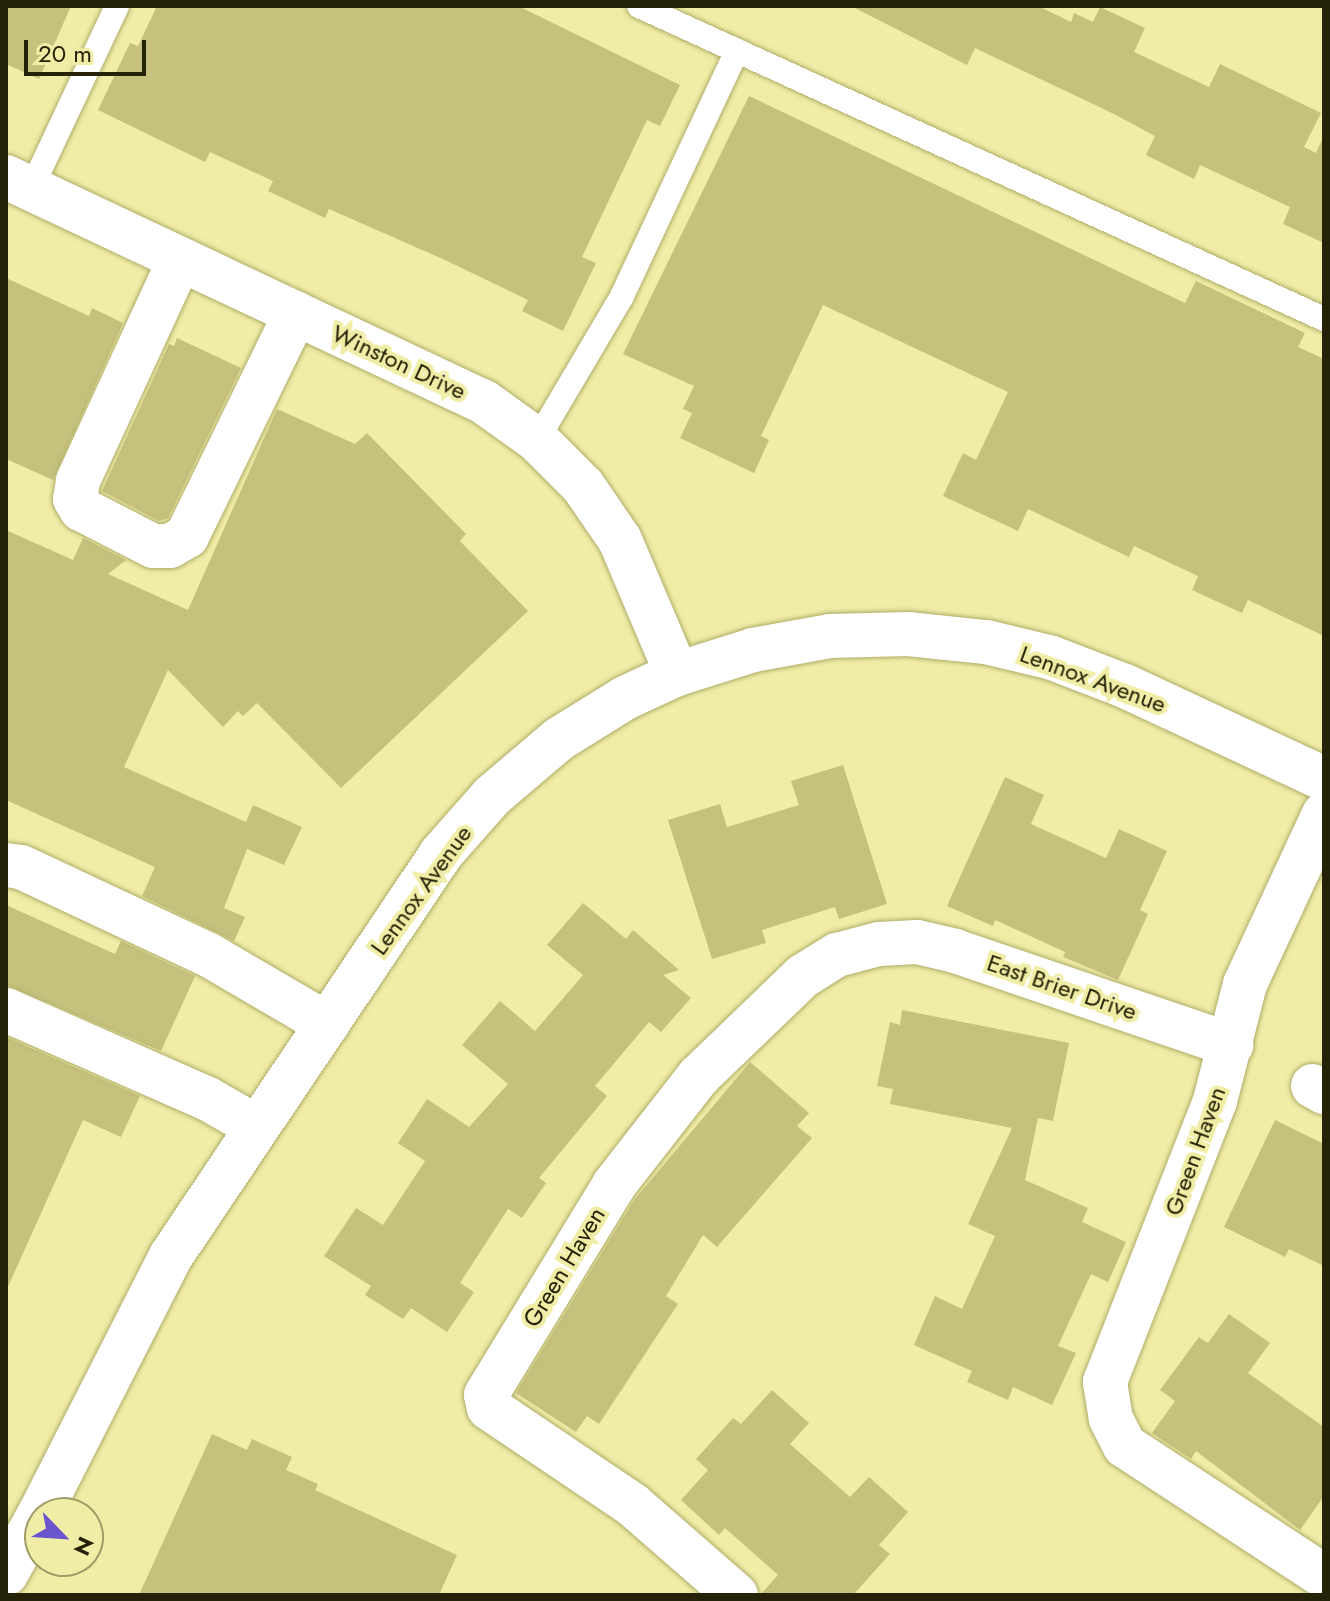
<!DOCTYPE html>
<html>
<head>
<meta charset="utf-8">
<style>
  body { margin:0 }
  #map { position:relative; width:1330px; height:1601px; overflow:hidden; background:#f0eda7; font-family:Jost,sans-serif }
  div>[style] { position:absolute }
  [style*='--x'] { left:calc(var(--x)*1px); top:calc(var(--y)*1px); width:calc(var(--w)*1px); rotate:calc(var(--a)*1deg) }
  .building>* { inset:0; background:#c5c27e }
  .roads { filter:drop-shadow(0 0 2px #afac69) drop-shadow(0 0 2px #afac69) }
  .lane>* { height:24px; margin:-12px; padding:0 12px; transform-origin:12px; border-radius:12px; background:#fff }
  .street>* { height:44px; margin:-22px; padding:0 22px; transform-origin:22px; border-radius:22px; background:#fff }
  .secondary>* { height:44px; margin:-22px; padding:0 22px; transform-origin:22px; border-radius:22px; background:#fff }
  span { translate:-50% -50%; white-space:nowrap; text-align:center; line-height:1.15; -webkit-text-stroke:8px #f0eda7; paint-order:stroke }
  .street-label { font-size:24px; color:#252307 }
  .frame { position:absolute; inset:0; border:8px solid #252307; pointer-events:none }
  .north { position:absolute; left:24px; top:1497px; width:80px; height:80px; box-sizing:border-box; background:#f0eda7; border:2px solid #9f9c67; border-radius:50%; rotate:115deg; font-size:22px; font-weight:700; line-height:32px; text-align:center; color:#252307 }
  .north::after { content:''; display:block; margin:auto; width:28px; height:36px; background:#6955ce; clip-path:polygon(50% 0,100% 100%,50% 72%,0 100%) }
  .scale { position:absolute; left:24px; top:40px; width:122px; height:36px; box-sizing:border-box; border:4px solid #252307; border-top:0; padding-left:10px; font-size:24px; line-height:28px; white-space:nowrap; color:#252307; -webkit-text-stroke:6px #f0eda7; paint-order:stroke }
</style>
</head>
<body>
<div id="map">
  <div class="building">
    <i style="clip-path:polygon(6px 6px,71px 6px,39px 79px,6px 64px)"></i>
    <i style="clip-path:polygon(157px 6px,518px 6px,680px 85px,660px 126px,647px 120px,582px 257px,596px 263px,563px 331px,522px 311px,528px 300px,445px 260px,329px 209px,325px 218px,268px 191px,273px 181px,210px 152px,205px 162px,98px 110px,130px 43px,138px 46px)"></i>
    <i style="clip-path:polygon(851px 6px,1038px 6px,1071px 22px,1074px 13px,1093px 22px,1100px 7px,1145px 28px,1134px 52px,1209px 87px,1220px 64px,1321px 113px,1304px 147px,1316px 153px,1324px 135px,1324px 243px,1283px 224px,1290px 207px,1200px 165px,1194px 179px,1146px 155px,1155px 136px,1112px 113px,975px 48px,967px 65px)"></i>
    <i style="clip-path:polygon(749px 96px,1185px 303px,1196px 281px,1305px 333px,1298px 347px,1324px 359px,1324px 636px,1248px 600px,1242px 613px,1192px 590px,1198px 576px,1134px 546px,1129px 557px,1028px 509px,1018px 531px,943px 496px,963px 453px,976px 460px,1008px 392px,823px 305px,761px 436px,769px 440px,754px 473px,680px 438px,692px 413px,683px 409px,694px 386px,623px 354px)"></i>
    <i style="clip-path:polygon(6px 278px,89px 316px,92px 308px,123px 323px,53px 480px,6px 459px)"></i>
    <i style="clip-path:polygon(177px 338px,241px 368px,168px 518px,159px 521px,102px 491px,169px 344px,174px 346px)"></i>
    <i style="clip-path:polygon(277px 409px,355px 444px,367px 433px,466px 534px,460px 541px,528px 611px,341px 788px,257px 703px,243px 716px,238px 711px,223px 727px,168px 670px,124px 767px,246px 822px,253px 805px,302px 827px,284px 865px,247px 849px,224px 908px,245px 917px,234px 941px,142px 896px,155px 867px,6px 800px,6px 530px,73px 560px,83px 538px,126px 560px,108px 574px,188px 610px)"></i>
    <i style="clip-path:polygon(843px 765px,887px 904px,839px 919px,835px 907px,762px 930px,766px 943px,712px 959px,668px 820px,720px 804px,727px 827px,799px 805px,791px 781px)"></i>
    <i style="clip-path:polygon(1005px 777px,1044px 795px,1031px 824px,1106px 858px,1119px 829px,1167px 851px,1140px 910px,1148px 914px,1118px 980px,1063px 957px,1065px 952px,995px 920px,993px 926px,947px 906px)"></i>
    <i style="clip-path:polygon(583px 903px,626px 939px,633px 930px,679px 970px,663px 975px,691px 998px,661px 1032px,649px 1022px,595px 1086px,607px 1096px,539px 1178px,546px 1183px,522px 1218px,508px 1209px,460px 1283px,474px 1292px,447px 1332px,411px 1308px,403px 1319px,365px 1295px,371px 1286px,324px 1256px,356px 1208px,383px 1225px,425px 1161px,398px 1143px,427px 1099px,469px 1127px,508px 1084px,462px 1045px,500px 1001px,535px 1031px,583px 975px,547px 945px)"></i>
    <i style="clip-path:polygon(6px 905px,115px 954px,121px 941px,195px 976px,161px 1051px,6px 985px)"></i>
    <i style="clip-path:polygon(902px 1010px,1069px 1043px,1053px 1121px,1038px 1118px,1025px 1180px,1088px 1208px,1082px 1222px,1126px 1242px,1108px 1282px,1091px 1274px,1058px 1346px,1076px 1353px,1052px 1405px,1013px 1387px,1008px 1400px,967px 1382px,972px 1371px,914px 1345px,935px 1296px,962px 1309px,995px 1236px,968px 1224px,1012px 1128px,890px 1104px,893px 1089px,877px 1086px,890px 1022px,900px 1025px)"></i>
    <i style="clip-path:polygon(6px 1037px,140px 1096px,121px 1137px,83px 1120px,6px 1291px)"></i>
    <i style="clip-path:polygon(750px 1062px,809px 1113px,797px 1126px,812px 1138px,717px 1247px,703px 1235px,666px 1296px,678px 1304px,599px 1424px,587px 1416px,576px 1432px,516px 1393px,635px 1199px)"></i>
    <i style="clip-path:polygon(1275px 1120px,1324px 1144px,1324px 1266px,1289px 1249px,1285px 1257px,1224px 1227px)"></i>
    <i style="clip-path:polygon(1229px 1314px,1270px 1343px,1248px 1373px,1324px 1427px,1324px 1496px,1300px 1530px,1196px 1451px,1191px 1459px,1152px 1433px,1175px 1401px,1160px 1390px,1199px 1337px,1208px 1343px)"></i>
    <i style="clip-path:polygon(772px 1390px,809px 1423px,790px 1444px,850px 1497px,869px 1477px,908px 1512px,879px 1545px,890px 1554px,853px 1595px,760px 1595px,778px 1575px,725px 1528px,719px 1535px,681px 1500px,708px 1470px,696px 1459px,733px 1418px,741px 1424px)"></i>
    <i style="clip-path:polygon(212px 1434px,247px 1450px,252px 1439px,292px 1457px,286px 1470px,318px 1484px,315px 1490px,457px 1555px,439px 1595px,139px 1595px)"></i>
  </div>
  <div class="roads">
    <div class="lane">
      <i style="--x:639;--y:6;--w:753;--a:24.56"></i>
      <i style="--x:31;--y:189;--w:202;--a:-64.8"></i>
      <i style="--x:537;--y:440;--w:167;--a:-59.4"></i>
      <i style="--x:622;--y:296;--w:271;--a:-64.9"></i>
    </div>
    <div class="street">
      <i style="--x:6;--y:177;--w:528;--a:25.21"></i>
      <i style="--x:484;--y:402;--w:65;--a:35.6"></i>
      <i style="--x:537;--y:440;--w:65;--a:45"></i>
      <i style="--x:583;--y:486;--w:65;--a:55.6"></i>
      <i style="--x:620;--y:540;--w:146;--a:67"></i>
      <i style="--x:180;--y:259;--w:244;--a:114.7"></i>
      <i style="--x:78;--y:481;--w:18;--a:99"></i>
      <i style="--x:75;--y:499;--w:12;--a:59"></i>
      <i style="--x:81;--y:509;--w:81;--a:27.2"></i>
      <i style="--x:153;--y:546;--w:17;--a:0"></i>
      <i style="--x:170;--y:546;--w:20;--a:-30"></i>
      <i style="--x:187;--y:536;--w:248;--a:-64"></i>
      <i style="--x:1324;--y:814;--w:187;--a:114.9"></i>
      <i style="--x:1245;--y:984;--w:121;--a:104.4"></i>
      <i style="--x:1215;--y:1101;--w:302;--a:111.4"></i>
      <i style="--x:1105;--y:1382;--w:37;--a:81"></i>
      <i style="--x:1111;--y:1419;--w:30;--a:63"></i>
      <i style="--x:1125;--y:1446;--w:238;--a:33.2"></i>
      <i style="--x:6;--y:865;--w:15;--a:8"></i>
      <i style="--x:21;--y:867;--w:208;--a:25.1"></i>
      <i style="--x:209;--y:955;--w:137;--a:30.3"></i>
      <i style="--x:6;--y:1010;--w:221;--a:23.8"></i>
      <i style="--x:208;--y:1099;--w:56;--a:29.7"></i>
      <i style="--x:1313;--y:1086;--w:13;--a:29"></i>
      <i style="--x:736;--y:1595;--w:137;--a:-138.9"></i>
      <i style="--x:633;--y:1505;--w:174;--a:-146"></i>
      <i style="--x:489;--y:1408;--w:13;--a:-103"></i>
      <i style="--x:486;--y:1395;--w:246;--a:-58.6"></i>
      <i style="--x:614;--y:1185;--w:138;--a:-52.1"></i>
      <i style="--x:699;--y:1076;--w:144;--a:-43.9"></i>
      <i style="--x:803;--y:976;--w:40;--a:-32"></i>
      <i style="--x:837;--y:955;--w:43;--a:-14.7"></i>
      <i style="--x:879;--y:944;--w:38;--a:-3"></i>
      <i style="--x:917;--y:942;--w:39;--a:13"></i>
      <i style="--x:955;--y:951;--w:292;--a:18.8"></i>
    </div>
    <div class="secondary">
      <i style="--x:40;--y:1513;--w:288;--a:-63"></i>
      <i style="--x:171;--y:1256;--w:483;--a:-56.1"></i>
      <i style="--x:440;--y:855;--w:79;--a:-48.6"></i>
      <i style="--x:492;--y:796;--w:88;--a:-40.4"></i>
      <i style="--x:559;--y:739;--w:78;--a:-31.8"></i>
      <i style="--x:625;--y:698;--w:57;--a:-24.8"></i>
      <i style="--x:677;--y:674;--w:80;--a:-17.5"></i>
      <i style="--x:753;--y:650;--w:78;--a:-10.3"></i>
      <i style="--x:830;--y:636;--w:78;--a:-1.5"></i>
      <i style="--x:908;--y:634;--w:78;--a:5.9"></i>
      <i style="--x:986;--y:642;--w:68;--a:13.6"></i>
      <i style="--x:1052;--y:658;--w:78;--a:21"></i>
      <i style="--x:1125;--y:686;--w:220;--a:25"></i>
      <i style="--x:6;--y:1574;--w:70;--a:-60.9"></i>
    </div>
  </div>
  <div class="street-label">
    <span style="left:399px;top:362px;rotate:25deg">Winston Drive</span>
    <span style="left:1093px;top:679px;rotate:20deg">Lennox Avenue</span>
    <span style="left:421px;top:890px;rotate:-54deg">Lennox Avenue</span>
    <span style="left:1062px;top:987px;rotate:19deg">East Brier Drive</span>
    <span style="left:1195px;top:1151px;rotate:-70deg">Green Haven</span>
    <span style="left:564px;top:1267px;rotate:-59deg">Green Haven</span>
  </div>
  <div class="frame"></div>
  <div class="north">N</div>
  <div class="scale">20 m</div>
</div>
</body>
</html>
